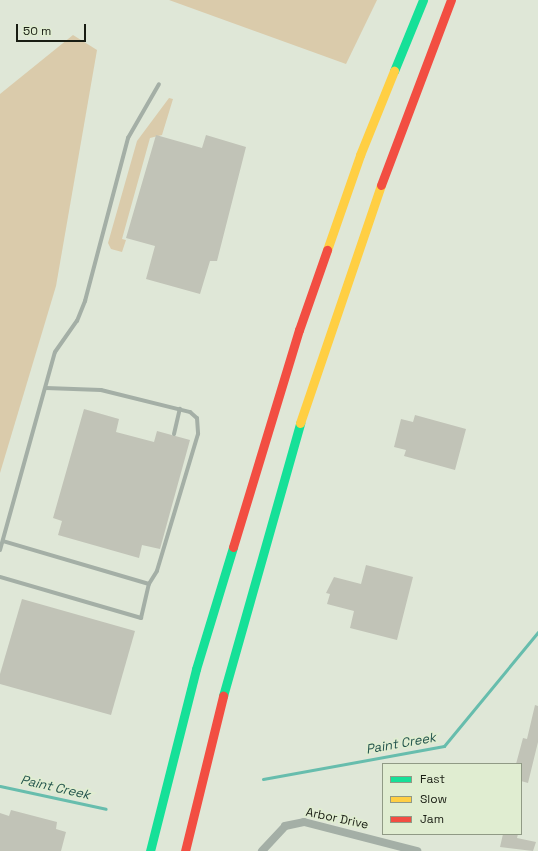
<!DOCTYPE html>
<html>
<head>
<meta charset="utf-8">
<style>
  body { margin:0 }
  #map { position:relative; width:538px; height:851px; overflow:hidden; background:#dfe7d7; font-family:"Space Grotesk",sans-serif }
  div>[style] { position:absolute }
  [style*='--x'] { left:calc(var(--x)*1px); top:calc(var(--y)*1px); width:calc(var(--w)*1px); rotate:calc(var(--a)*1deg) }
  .green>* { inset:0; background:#dacbab }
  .stream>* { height:3px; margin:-1.5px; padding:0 1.5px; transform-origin:1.5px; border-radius:1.5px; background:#67bdad }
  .building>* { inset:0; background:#c1c3b7 }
  .lane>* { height:4px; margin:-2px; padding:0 2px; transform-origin:2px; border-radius:2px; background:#a4afa6 }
  .street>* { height:8px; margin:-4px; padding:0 4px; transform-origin:4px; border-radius:4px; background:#a4afa6 }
  .fast>* { height:9px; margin:-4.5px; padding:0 4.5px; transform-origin:4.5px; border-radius:4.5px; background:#16e098 }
  .slow>* { height:9px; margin:-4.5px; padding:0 4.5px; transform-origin:4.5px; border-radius:4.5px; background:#ffcf43 }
  .jam>* { height:9px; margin:-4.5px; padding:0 4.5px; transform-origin:4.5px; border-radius:4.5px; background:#f24e42 }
  span { translate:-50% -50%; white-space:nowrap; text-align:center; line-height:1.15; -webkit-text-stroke:3.5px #e0edd1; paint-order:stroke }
  .street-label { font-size:12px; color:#191d13 }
  .water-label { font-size:13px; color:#25564e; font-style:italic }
  .legend { position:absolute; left:382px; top:763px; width:140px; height:72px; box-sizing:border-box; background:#e0edd1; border:1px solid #909a85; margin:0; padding:5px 7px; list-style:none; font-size:12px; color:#191d13 }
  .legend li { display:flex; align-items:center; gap:8px; height:20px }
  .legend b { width:20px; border:1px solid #909a85 }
  .scale { position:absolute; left:16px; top:24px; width:70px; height:18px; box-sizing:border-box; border:2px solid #191d13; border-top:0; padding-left:5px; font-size:12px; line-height:14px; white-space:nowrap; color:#191d13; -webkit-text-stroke:3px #e0edd1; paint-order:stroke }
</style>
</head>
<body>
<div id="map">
  <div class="green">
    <i style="clip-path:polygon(169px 0,377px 0,346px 64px)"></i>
    <i style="clip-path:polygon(73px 35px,97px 50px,56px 286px,0 473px,0 94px)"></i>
    <i style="clip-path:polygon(169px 98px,173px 99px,162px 135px,150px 138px,122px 239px,126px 240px,122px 252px,111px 249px,108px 243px,137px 141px)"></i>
  </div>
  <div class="stream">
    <i style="--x:263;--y:779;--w:184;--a:-10.3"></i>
    <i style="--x:444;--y:746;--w:148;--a:-50.5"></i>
    <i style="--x:0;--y:786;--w:108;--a:12.2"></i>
  </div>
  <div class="building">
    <i style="clip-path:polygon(156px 135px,202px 148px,206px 135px,246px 147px,217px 261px,210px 261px,200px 294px,146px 279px,155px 246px,126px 238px)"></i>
    <i style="clip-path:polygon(84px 409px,119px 419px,116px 432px,154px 442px,157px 431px,190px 440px,160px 549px,142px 545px,139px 558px,58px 535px,62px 521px,53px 518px)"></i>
    <i style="clip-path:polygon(415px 415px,466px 429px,455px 470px,404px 456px,406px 450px,394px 447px,401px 419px,413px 422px)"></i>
    <i style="clip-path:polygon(366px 565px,413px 577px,397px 640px,350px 628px,354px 611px,327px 604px,330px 594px,326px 593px,334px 577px,361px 584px)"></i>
    <i style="clip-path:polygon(22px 599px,135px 631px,111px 715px,0 684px,0 674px)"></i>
    <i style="clip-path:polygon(535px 705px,538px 706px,538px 742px,528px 783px,521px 781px,521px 764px,516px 764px,523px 738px,527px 739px)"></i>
    <i style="clip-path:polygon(11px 810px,57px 822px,56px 829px,66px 832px,61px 851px,0 851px,0 813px,9px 816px)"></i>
    <i style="clip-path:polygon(503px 834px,518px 834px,517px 838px,536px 842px,533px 851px,500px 847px)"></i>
  </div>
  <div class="lane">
    <i style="--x:46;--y:388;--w:55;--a:2.1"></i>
    <i style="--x:101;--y:390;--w:92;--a:13.9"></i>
    <i style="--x:190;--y:412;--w:9;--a:41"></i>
    <i style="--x:197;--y:418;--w:16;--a:86"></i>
    <i style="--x:198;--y:434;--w:143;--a:106.7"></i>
    <i style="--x:157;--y:571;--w:15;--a:122"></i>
    <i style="--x:174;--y:434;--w:26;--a:-77"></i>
    <i style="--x:0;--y:550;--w:205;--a:-74.5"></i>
    <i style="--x:55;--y:352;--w:38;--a:-55"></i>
    <i style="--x:77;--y:321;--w:22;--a:-68"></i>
    <i style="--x:85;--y:301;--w:169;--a:-75.2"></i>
    <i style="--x:128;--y:138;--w:62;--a:-60.1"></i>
    <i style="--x:0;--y:577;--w:147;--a:16.2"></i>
    <i style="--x:141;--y:618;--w:35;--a:-77"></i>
    <i style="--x:149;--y:584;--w:152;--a:-163.6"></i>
  </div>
  <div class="street">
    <i style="--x:262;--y:851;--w:34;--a:-47"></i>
    <i style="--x:285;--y:826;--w:19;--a:-12"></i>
    <i style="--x:304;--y:822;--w:117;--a:14.4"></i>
  </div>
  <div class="fast">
    <i style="--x:394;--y:71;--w:77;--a:-67.8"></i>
    <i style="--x:223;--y:696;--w:284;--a:-74.2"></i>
    <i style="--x:150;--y:851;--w:188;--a:-75.8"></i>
    <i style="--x:196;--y:669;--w:127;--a:-73.1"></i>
  </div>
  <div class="slow">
    <i style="--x:327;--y:250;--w:101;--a:-70.8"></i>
    <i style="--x:360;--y:155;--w:91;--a:-68"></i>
    <i style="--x:300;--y:423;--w:251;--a:-71.2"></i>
  </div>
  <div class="jam">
    <i style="--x:381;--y:185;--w:198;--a:-69.3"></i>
    <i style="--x:233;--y:547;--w:227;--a:-73.1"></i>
    <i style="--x:299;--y:330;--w:85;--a:-70.7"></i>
    <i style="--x:185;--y:851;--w:160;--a:-76.2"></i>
  </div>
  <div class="street-label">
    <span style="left:337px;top:819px;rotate:12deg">Arbor Drive</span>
  </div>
  <div class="water-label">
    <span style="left:401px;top:744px;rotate:-10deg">Paint Creek</span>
    <span style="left:55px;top:788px;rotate:13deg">Paint Creek</span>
  </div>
  <ul class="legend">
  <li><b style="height:5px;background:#16e098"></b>Fast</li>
  <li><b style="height:5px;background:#ffcf43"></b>Slow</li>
  <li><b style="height:5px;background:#f24e42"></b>Jam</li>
  </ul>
  <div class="scale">50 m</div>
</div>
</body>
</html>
